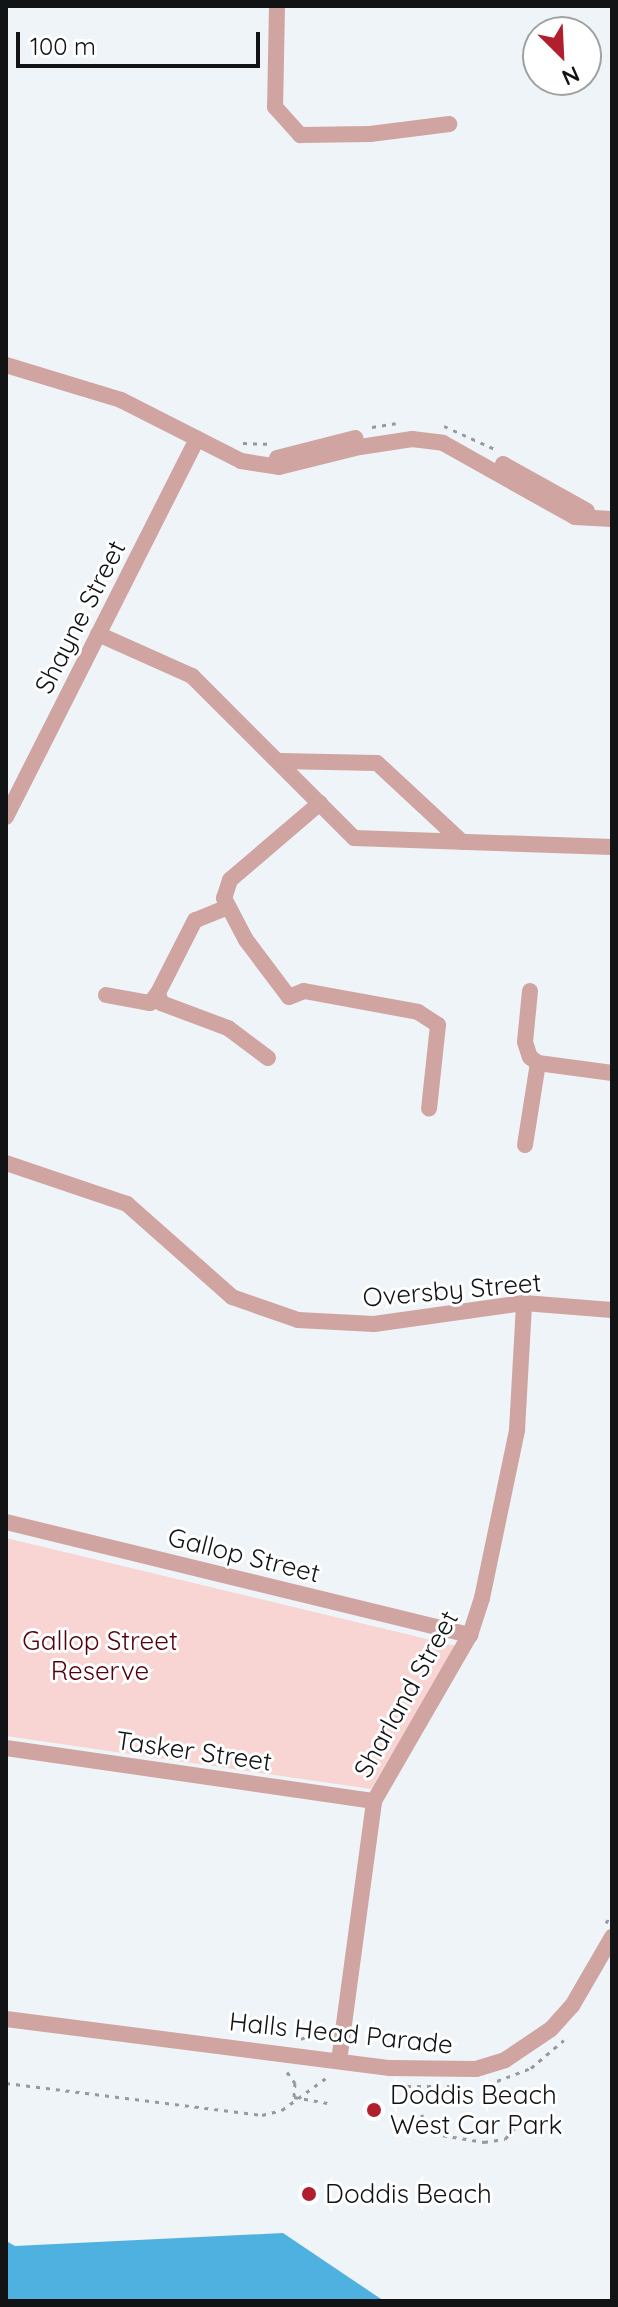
<!DOCTYPE html>
<html>
<head>
<meta charset="utf-8">
<style>
  body { margin:0 }
  #map { position:relative; width:618px; height:2307px; overflow:hidden; background:#eef4f8; font-family:Quicksand,sans-serif }
  div>[style] { position:absolute }
  [style*='--x'] { left:calc(var(--x)*1px); top:calc(var(--y)*1px); width:calc(var(--w)*1px); rotate:calc(var(--a)*1deg) }
  .green>* { inset:0; background:#f8d4d2 }
  .water>* { inset:0; background:#4fb1df }
  .path>* { height:3px; margin-top:-1.5px; transform-origin:0; background:repeating-linear-gradient(90deg,#969a9e 0 4px,transparent 0 10px) }
  .minor>* { height:16px; margin:-8px; padding:0 8px; transform-origin:8px; border-radius:8px; background:#cfa4a1 }
  .dots>* { width:22px; height:22px; translate:-50% -50%; box-sizing:border-box; border:4px solid #fff; border-radius:50% }
  span { translate:-50% -50%; white-space:nowrap; text-align:center; line-height:1.15; -webkit-text-stroke:6px #fff; paint-order:stroke }
  .street-label { font-size:26px; color:#111315 }
  .park-label { font-size:26px; color:#56010e }
  .poi-label { font-size:26px; color:#111315 }
  .left { translate:0 -50%; text-align:left }
  .frame { position:absolute; inset:0; border:8px solid #111315; pointer-events:none }
  .north { position:absolute; left:522px; top:16px; width:80px; height:80px; box-sizing:border-box; background:#fff; border:2px solid #a0a1a1; border-radius:50%; rotate:156deg; font-size:22px; font-weight:700; line-height:32px; text-align:center; color:#111315 }
  .north::after { content:''; display:block; margin:auto; width:28px; height:36px; background:#b11f2f; clip-path:polygon(50% 0,100% 100%,50% 72%,0 100%) }
  .scale { position:absolute; left:16px; top:32px; width:244px; height:36px; box-sizing:border-box; border:4px solid #111315; border-top:0; padding-left:10px; font-size:24px; line-height:28px; white-space:nowrap; color:#111315; -webkit-text-stroke:6px #fff; paint-order:stroke }
</style>
</head>
<body>
<div id="map">
  <div class="green">
    <i style="clip-path:polygon(6px 1538px,456px 1646px,371px 1789px,6px 1736px)"></i>
  </div>
  <div class="water">
    <i style="clip-path:polygon(283px 2233px,384px 2301px,6px 2301px,6px 2241px,15px 2246px)"></i>
  </div>
  <div class="path">
    <i style="--x:444;--y:426;--w:56;--a:24.3"></i>
    <i style="--x:372;--y:427;--w:24;--a:-9"></i>
    <i style="--x:243;--y:443;--w:24;--a:2"></i>
    <i style="--x:606;--y:1923;--w:12;--a:-59"></i>
    <i style="--x:301;--y:2039;--w:27;--a:-24"></i>
    <i style="--x:287;--y:2072;--w:14;--a:54"></i>
    <i style="--x:295;--y:2083;--w:14;--a:94"></i>
    <i style="--x:497;--y:2081;--w:36;--a:-21"></i>
    <i style="--x:531;--y:2068;--w:43;--a:-40.3"></i>
    <i style="--x:6;--y:2083;--w:258;--a:7.1"></i>
    <i style="--x:262;--y:2115;--w:21;--a:-14"></i>
    <i style="--x:282;--y:2110;--w:54;--a:-36"></i>
    <i style="--x:397;--y:2086;--w:69;--a:0"></i>
    <i style="--x:294;--y:2097;--w:34;--a:10"></i>
    <i style="--x:422;--y:2114;--w:18;--a:87"></i>
    <i style="--x:423;--y:2132;--w:62;--a:9.3"></i>
    <i style="--x:484;--y:2142;--w:21;--a:-8"></i>
    <i style="--x:505;--y:2139;--w:24;--a:-48"></i>
  </div>
  <div class="minor">
    <i style="--x:277;--y:6;--w:101;--a:91.1"></i>
    <i style="--x:275;--y:107;--w:38;--a:48"></i>
    <i style="--x:300;--y:135;--w:70;--a:-0.8"></i>
    <i style="--x:370;--y:134;--w:80;--a:-7.2"></i>
    <i style="--x:6;--y:365;--w:120;--a:16.9"></i>
    <i style="--x:121;--y:400;--w:135;--a:26.9"></i>
    <i style="--x:241;--y:461;--w:38;--a:9"></i>
    <i style="--x:279;--y:467;--w:83;--a:-13.9"></i>
    <i style="--x:360;--y:447;--w:53;--a:-8.7"></i>
    <i style="--x:412;--y:439;--w:31;--a:7"></i>
    <i style="--x:443;--y:443;--w:151;--a:29.3"></i>
    <i style="--x:575;--y:517;--w:37;--a:3"></i>
    <i style="--x:277;--y:458;--w:81;--a:-14.2"></i>
    <i style="--x:503;--y:464;--w:96;--a:29.2"></i>
    <i style="--x:98;--y:634;--w:103;--a:24.1"></i>
    <i style="--x:192;--y:676;--w:229;--a:45"></i>
    <i style="--x:354;--y:838;--w:258;--a:2"></i>
    <i style="--x:280;--y:761;--w:97;--a:1.2"></i>
    <i style="--x:377;--y:763;--w:116;--a:42.9"></i>
    <i style="--x:320;--y:803;--w:118;--a:139.5"></i>
    <i style="--x:230;--y:880;--w:19;--a:108"></i>
    <i style="--x:224;--y:898;--w:47;--a:62.4"></i>
    <i style="--x:246;--y:940;--w:71;--a:53"></i>
    <i style="--x:289;--y:997;--w:16;--a:-22"></i>
    <i style="--x:304;--y:991;--w:116;--a:10.4"></i>
    <i style="--x:418;--y:1012;--w:24;--a:33"></i>
    <i style="--x:438;--y:1025;--w:84;--a:96.1"></i>
    <i style="--x:6;--y:817;--w:424;--a:-63.2"></i>
    <i style="--x:228;--y:907;--w:35;--a:158"></i>
    <i style="--x:195;--y:920;--w:82;--a:116.9"></i>
    <i style="--x:158;--y:993;--w:10;--a:73"></i>
    <i style="--x:161;--y:1003;--w:72;--a:20.5"></i>
    <i style="--x:228;--y:1028;--w:50;--a:36.9"></i>
    <i style="--x:530;--y:991;--w:51;--a:95.6"></i>
    <i style="--x:525;--y:1042;--w:16;--a:72"></i>
    <i style="--x:530;--y:1057;--w:10;--a:37"></i>
    <i style="--x:538;--y:1063;--w:75;--a:7.7"></i>
    <i style="--x:106;--y:995;--w:45;--a:10.3"></i>
    <i style="--x:150;--y:1003;--w:13;--a:-51"></i>
    <i style="--x:525;--y:1145;--w:83;--a:-81"></i>
    <i style="--x:6;--y:1163;--w:128;--a:18.7"></i>
    <i style="--x:127;--y:1204;--w:140;--a:41.5"></i>
    <i style="--x:232;--y:1297;--w:70;--a:19.2"></i>
    <i style="--x:298;--y:1320;--w:76;--a:3"></i>
    <i style="--x:374;--y:1324;--w:151;--a:-8"></i>
    <i style="--x:524;--y:1303;--w:88;--a:4.5"></i>
    <i style="--x:6;--y:1522;--w:478;--a:13.7"></i>
    <i style="--x:6;--y:1748;--w:372;--a:8.2"></i>
    <i style="--x:6;--y:2019;--w:387;--a:7.3"></i>
    <i style="--x:390;--y:2068;--w:86;--a:0.7"></i>
    <i style="--x:476;--y:2069;--w:30;--a:-17"></i>
    <i style="--x:505;--y:2060;--w:55;--a:-34"></i>
    <i style="--x:551;--y:2029;--w:31;--a:-48"></i>
    <i style="--x:572;--y:2006;--w:80;--a:-59.9"></i>
    <i style="--x:339;--y:2061;--w:262;--a:-82.3"></i>
    <i style="--x:374;--y:1801;--w:192;--a:-60"></i>
    <i style="--x:470;--y:1635;--w:39;--a:-72"></i>
    <i style="--x:482;--y:1598;--w:172;--a:-78.2"></i>
    <i style="--x:517;--y:1430;--w:127;--a:-86.8"></i>
  </div>
  <div class="dots">
    <i style="left:374px;top:2110px;background:#b11f2f"></i>
    <i style="left:309px;top:2194px;background:#b11f2f"></i>
  </div>
  <div class="street-label">
    <span style="left:80px;top:617px;rotate:-63deg">Shayne Street</span>
    <span style="left:452px;top:1290px;rotate:-5deg">Oversby Street</span>
    <span style="left:244px;top:1555px;rotate:14deg">Gallop Street</span>
    <span style="left:406px;top:1694px;rotate:-61deg">Sharland Street</span>
    <span style="left:194px;top:1751px;rotate:8deg">Tasker Street</span>
    <span style="left:341px;top:2033px;rotate:6deg">Halls Head Parade</span>
  </div>
  <div class="park-label">
    <span style="left:100px;top:1656px">Gallop Street<br>Reserve</span>
  </div>
  <div class="poi-label">
    <span class="left" style="left:390px;top:2110px">Doddis Beach<br>West Car Park</span>
    <span class="left" style="left:325px;top:2194px">Doddis Beach</span>
  </div>
  <div class="frame"></div>
  <div class="north">N</div>
  <div class="scale">100 m</div>
</div>
</body>
</html>
